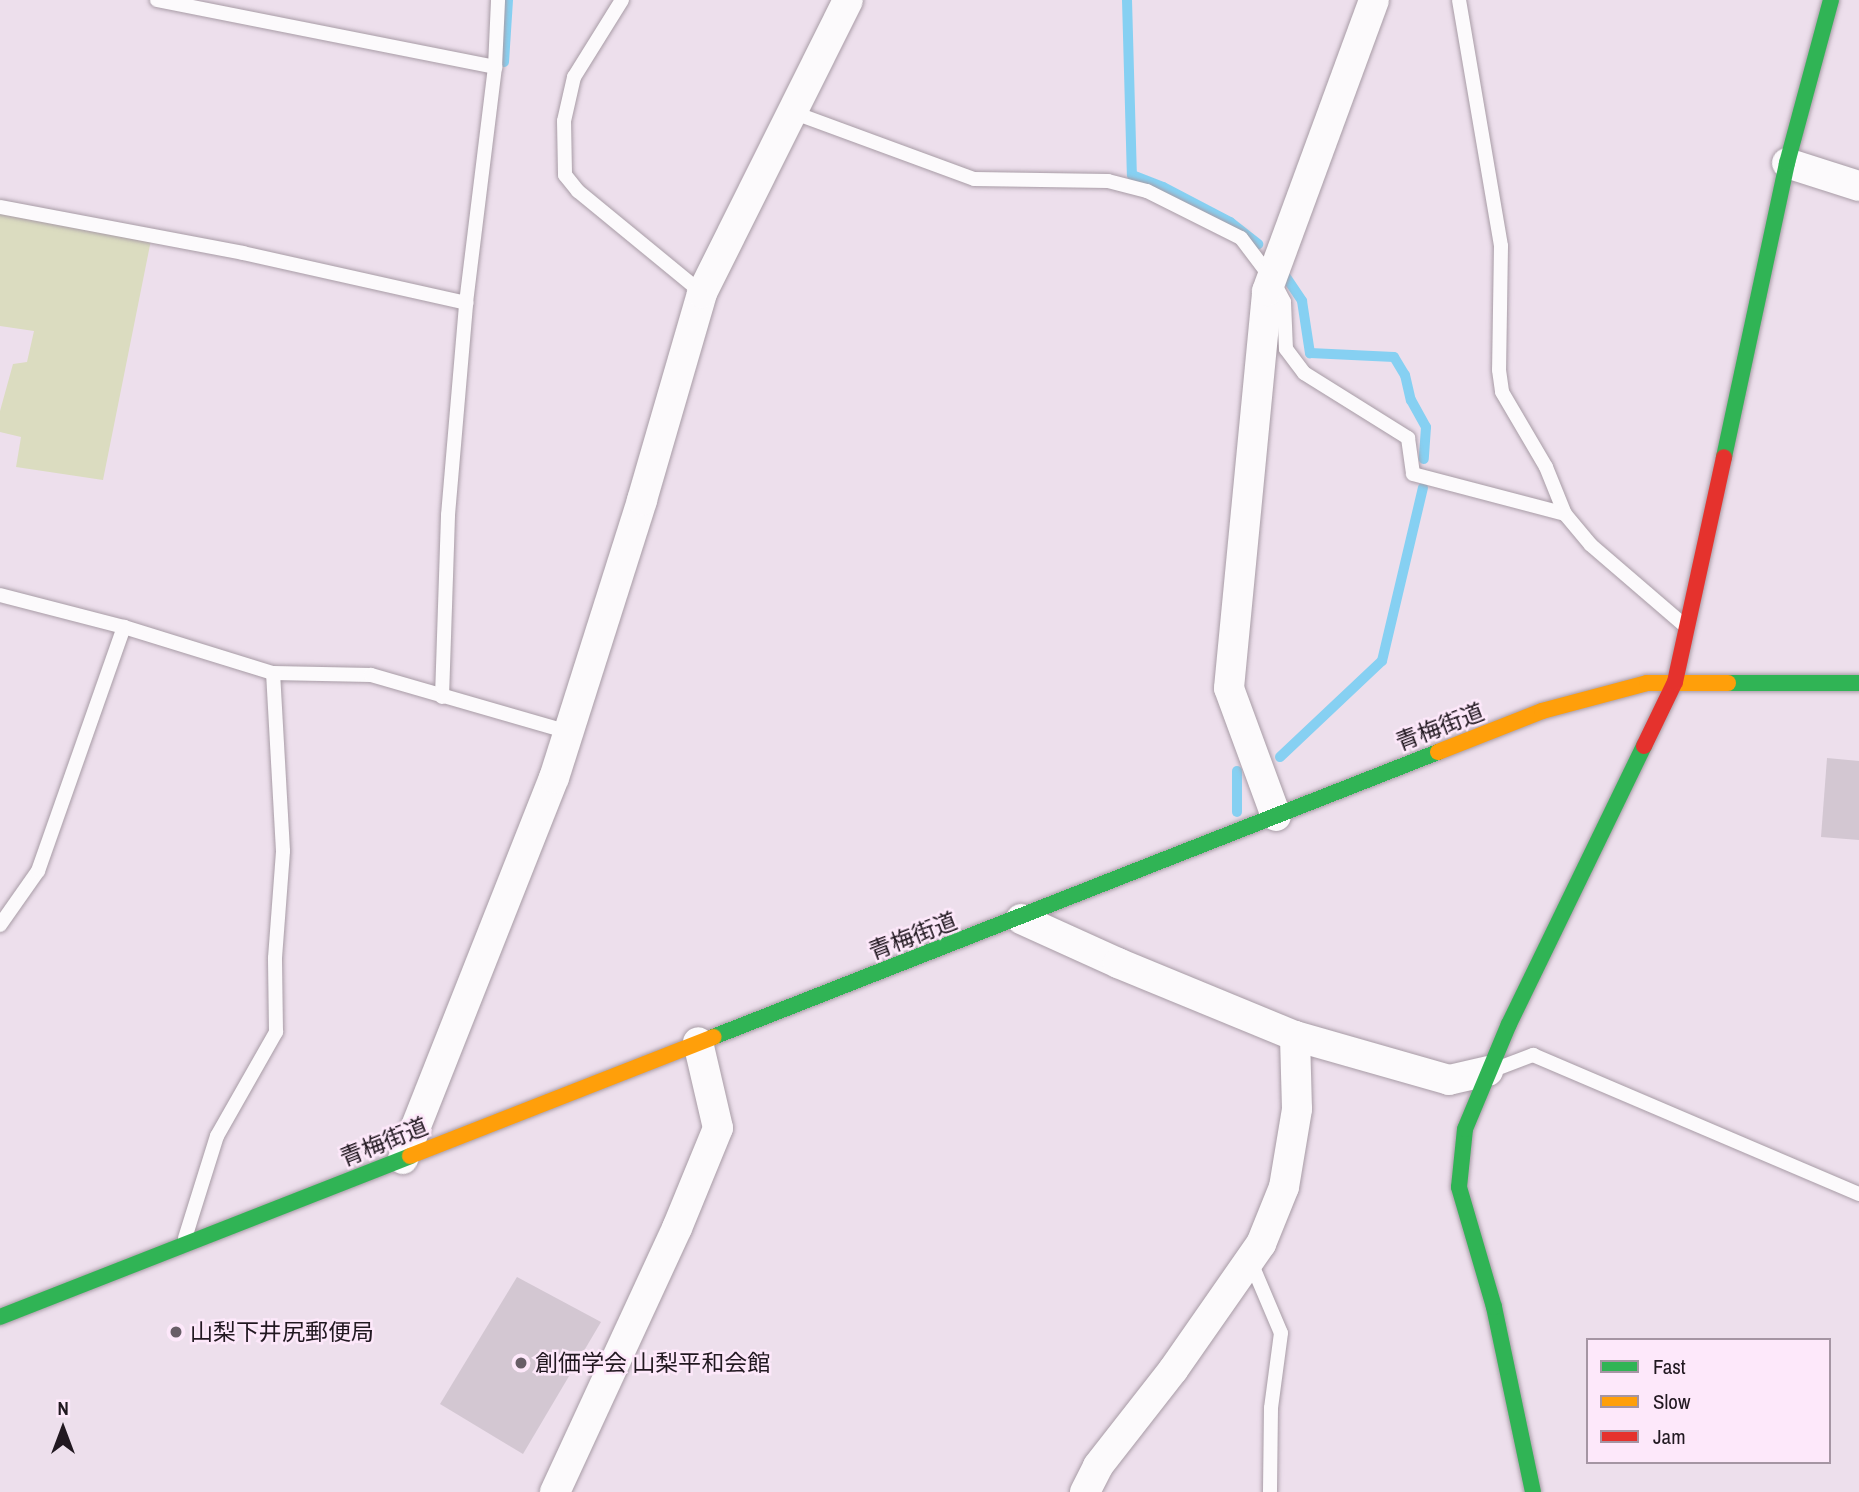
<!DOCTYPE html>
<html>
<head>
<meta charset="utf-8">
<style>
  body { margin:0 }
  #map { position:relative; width:1859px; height:1492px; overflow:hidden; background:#eddfec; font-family:"Archivo Narrow","Noto Sans JP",sans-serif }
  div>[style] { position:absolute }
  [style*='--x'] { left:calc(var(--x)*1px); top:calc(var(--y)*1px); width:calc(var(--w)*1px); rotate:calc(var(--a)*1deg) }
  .green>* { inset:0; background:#dbdcc0 }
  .stream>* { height:10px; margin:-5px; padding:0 5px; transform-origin:5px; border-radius:5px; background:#86d0f2 }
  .building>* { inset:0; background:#d3c7d2 }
  .roads { filter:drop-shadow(0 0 2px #a89ca6) drop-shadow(0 0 2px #a89ca6) }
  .lane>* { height:14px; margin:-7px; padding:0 7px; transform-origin:7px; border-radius:7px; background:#fcfafc }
  .street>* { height:30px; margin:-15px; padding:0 15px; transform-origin:15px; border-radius:15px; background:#fcfafc }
  .fast>* { height:16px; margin:-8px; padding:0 8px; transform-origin:8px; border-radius:8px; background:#30b455 }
  .slow>* { height:16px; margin:-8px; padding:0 8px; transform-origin:8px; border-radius:8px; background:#ff9f0a }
  .jam>* { height:16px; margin:-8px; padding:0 8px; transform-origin:8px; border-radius:8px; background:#e5322d }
  .dots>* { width:19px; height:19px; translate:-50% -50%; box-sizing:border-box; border:4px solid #fde8fa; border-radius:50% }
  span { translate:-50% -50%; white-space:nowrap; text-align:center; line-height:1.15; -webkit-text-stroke:5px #fde8fa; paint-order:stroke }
  .street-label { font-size:23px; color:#211820 }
  .poi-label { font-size:23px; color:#211820 }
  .left { translate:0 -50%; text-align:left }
  .legend { position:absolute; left:1586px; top:1338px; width:245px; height:126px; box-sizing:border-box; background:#fde8fa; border:2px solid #a595a3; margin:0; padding:9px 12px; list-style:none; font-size:21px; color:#211820 }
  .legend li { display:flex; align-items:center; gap:14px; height:35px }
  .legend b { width:35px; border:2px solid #a595a3 }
  .north { position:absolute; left:28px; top:1394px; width:70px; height:70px; -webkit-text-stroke:5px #fde8fa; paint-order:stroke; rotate:0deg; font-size:19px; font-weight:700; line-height:28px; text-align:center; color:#211820 }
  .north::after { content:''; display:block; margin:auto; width:24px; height:32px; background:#211820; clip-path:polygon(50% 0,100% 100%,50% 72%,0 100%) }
</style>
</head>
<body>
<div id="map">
  <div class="green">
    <i style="clip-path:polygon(0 207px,151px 240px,103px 480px,16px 467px,21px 437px,0 432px,0 411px,13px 364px,27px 362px,34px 331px,0 326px)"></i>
  </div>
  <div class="stream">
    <i style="--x:1127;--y:0;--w:175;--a:88.4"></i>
    <i style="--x:1132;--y:175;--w:33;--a:21"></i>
    <i style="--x:1163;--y:187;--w:76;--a:27.6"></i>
    <i style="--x:1230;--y:222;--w:36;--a:38"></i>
    <i style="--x:504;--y:62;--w:62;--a:-86.3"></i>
    <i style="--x:1286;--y:277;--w:29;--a:56"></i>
    <i style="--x:1302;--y:301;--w:53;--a:81.3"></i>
    <i style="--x:1310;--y:353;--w:84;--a:2.7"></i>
    <i style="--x:1394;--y:357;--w:21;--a:59"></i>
    <i style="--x:1405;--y:375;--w:26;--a:77"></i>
    <i style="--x:1411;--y:400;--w:31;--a:61"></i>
    <i style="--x:1426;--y:427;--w:32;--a:94"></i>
    <i style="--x:1280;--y:757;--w:140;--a:-43.3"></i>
    <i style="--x:1382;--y:661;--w:178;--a:-76.7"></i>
    <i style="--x:1237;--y:812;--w:41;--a:-90"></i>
  </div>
  <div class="building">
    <i style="clip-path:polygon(1827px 758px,1859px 761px,1859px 840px,1821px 837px)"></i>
    <i style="clip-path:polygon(517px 1277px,601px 1322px,523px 1454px,440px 1404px)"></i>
  </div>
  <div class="roads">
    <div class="lane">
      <i style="--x:157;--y:0;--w:345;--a:11.2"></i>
      <i style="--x:622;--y:0;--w:91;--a:121.9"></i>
      <i style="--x:574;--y:77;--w:45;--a:102.8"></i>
      <i style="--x:564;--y:121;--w:54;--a:88.9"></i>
      <i style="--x:565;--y:175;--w:21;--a:51"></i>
      <i style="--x:578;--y:191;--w:161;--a:39.4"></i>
      <i style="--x:1459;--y:0;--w:250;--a:80.3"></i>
      <i style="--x:1501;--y:246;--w:124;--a:90.9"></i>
      <i style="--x:1499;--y:370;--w:22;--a:82"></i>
      <i style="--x:1502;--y:392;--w:87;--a:59.6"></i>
      <i style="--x:1546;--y:467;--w:51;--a:68"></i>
      <i style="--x:1565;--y:514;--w:40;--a:50"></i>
      <i style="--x:1591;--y:545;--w:121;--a:40.7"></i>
      <i style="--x:792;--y:112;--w:194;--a:20.2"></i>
      <i style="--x:974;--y:179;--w:134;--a:0.9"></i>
      <i style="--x:1108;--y:181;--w:40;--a:14.4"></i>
      <i style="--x:1147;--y:191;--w:105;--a:26.6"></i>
      <i style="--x:1241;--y:238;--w:51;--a:52.9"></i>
      <i style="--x:1272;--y:279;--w:26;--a:62"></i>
      <i style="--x:1284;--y:302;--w:47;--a:87.6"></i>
      <i style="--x:1286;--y:349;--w:30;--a:53"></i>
      <i style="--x:1304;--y:373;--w:123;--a:32"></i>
      <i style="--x:1408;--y:438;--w:36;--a:82"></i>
      <i style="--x:1413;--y:474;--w:157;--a:14.7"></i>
      <i style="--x:0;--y:207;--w:247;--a:10.7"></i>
      <i style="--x:243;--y:253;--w:229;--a:12.6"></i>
      <i style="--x:0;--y:595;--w:128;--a:14.5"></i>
      <i style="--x:442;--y:697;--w:182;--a:-88.1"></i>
      <i style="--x:448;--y:515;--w:213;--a:-85.1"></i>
      <i style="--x:466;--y:303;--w:238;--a:-83"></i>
      <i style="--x:495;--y:67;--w:67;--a:-87.4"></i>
      <i style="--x:0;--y:925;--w:66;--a:-54.9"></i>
      <i style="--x:38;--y:871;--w:259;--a:-70.6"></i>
      <i style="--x:124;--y:627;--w:156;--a:17.2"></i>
      <i style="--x:273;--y:673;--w:98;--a:1.2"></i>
      <i style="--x:371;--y:675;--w:205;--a:16.1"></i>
      <i style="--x:1496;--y:1069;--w:40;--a:-21"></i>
      <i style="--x:1533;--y:1055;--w:354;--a:23.1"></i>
      <i style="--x:185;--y:1238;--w:107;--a:-72.6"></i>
      <i style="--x:217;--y:1136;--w:120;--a:-60.4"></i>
      <i style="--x:276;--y:1032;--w:74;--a:-90.8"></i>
      <i style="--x:275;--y:958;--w:107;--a:-85.7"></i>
      <i style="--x:283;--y:851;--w:178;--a:-93.2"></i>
      <i style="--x:1250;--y:1260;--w:79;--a:67"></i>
      <i style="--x:1281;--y:1333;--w:76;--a:97.6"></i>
      <i style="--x:1271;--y:1408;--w:84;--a:90.7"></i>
    </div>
    <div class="street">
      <i style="--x:1787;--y:163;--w:76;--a:17.7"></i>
      <i style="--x:1276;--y:816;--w:136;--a:-110.2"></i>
      <i style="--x:1229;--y:688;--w:399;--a:-84.5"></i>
      <i style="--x:1267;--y:291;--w:310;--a:-69.8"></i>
      <i style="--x:1021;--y:919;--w:107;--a:24.4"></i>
      <i style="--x:1118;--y:963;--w:191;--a:22.4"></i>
      <i style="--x:1295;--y:1036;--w:160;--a:15.9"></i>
      <i style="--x:1449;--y:1080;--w:40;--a:-13"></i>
      <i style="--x:403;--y:1159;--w:410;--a:-68.4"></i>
      <i style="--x:554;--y:778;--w:292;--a:-72.4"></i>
      <i style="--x:642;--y:500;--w:216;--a:-73.8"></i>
      <i style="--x:702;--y:293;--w:327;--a:-63.5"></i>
      <i style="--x:555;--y:1492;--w:291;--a:-65.2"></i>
      <i style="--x:677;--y:1228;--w:108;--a:-67.7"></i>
      <i style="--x:718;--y:1128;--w:88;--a:-103.1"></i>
      <i style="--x:1085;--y:1492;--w:29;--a:-63"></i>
      <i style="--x:1098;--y:1466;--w:122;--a:-52"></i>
      <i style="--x:1173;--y:1370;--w:154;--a:-55.1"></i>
      <i style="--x:1261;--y:1244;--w:61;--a:-68"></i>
      <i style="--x:1284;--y:1187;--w:79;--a:-80.5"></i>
      <i style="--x:1297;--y:1109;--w:73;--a:-91.6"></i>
    </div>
    <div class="fast">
      <i style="--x:1724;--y:457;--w:301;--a:-77.9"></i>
      <i style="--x:1787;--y:163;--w:169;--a:-74.9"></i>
      <i style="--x:1728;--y:683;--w:131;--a:0"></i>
      <i style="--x:713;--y:1037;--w:779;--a:-21.46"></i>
      <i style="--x:0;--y:1317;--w:440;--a:-21.4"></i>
      <i style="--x:1533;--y:1492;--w:189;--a:-101.9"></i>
      <i style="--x:1494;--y:1307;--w:125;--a:-106.3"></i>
      <i style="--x:1459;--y:1187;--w:58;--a:-84.1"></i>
      <i style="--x:1465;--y:1129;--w:114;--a:-67.3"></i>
      <i style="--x:1509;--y:1024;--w:309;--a:-64.1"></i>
    </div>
    <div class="slow">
      <i style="--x:1438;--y:752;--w:112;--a:-21.5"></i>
      <i style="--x:1542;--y:711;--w:109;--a:-14.9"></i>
      <i style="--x:1647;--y:683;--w:81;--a:0"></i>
      <i style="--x:410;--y:1156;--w:326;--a:-21.4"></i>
    </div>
    <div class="jam">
      <i style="--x:1644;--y:746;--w:71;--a:-64.2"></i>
      <i style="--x:1675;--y:682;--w:230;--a:-77.7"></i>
    </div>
  </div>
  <div class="dots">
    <i style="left:176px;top:1332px;background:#685e67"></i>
    <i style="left:521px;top:1363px;background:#685e67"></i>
  </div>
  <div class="street-label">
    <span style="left:1440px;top:727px;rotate:-21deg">青梅街道</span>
    <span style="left:913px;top:936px;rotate:-21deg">青梅街道</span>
    <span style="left:384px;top:1142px;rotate:-22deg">青梅街道</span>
  </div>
  <div class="poi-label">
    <span class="left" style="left:190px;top:1332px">山梨下井尻郵便局</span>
    <span class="left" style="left:535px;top:1363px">創価学会 山梨平和会館</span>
  </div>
  <ul class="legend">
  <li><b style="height:9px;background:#30b455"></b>Fast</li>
  <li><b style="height:9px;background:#ff9f0a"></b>Slow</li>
  <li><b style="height:9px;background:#e5322d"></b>Jam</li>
  </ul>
  <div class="north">N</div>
</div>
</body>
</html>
